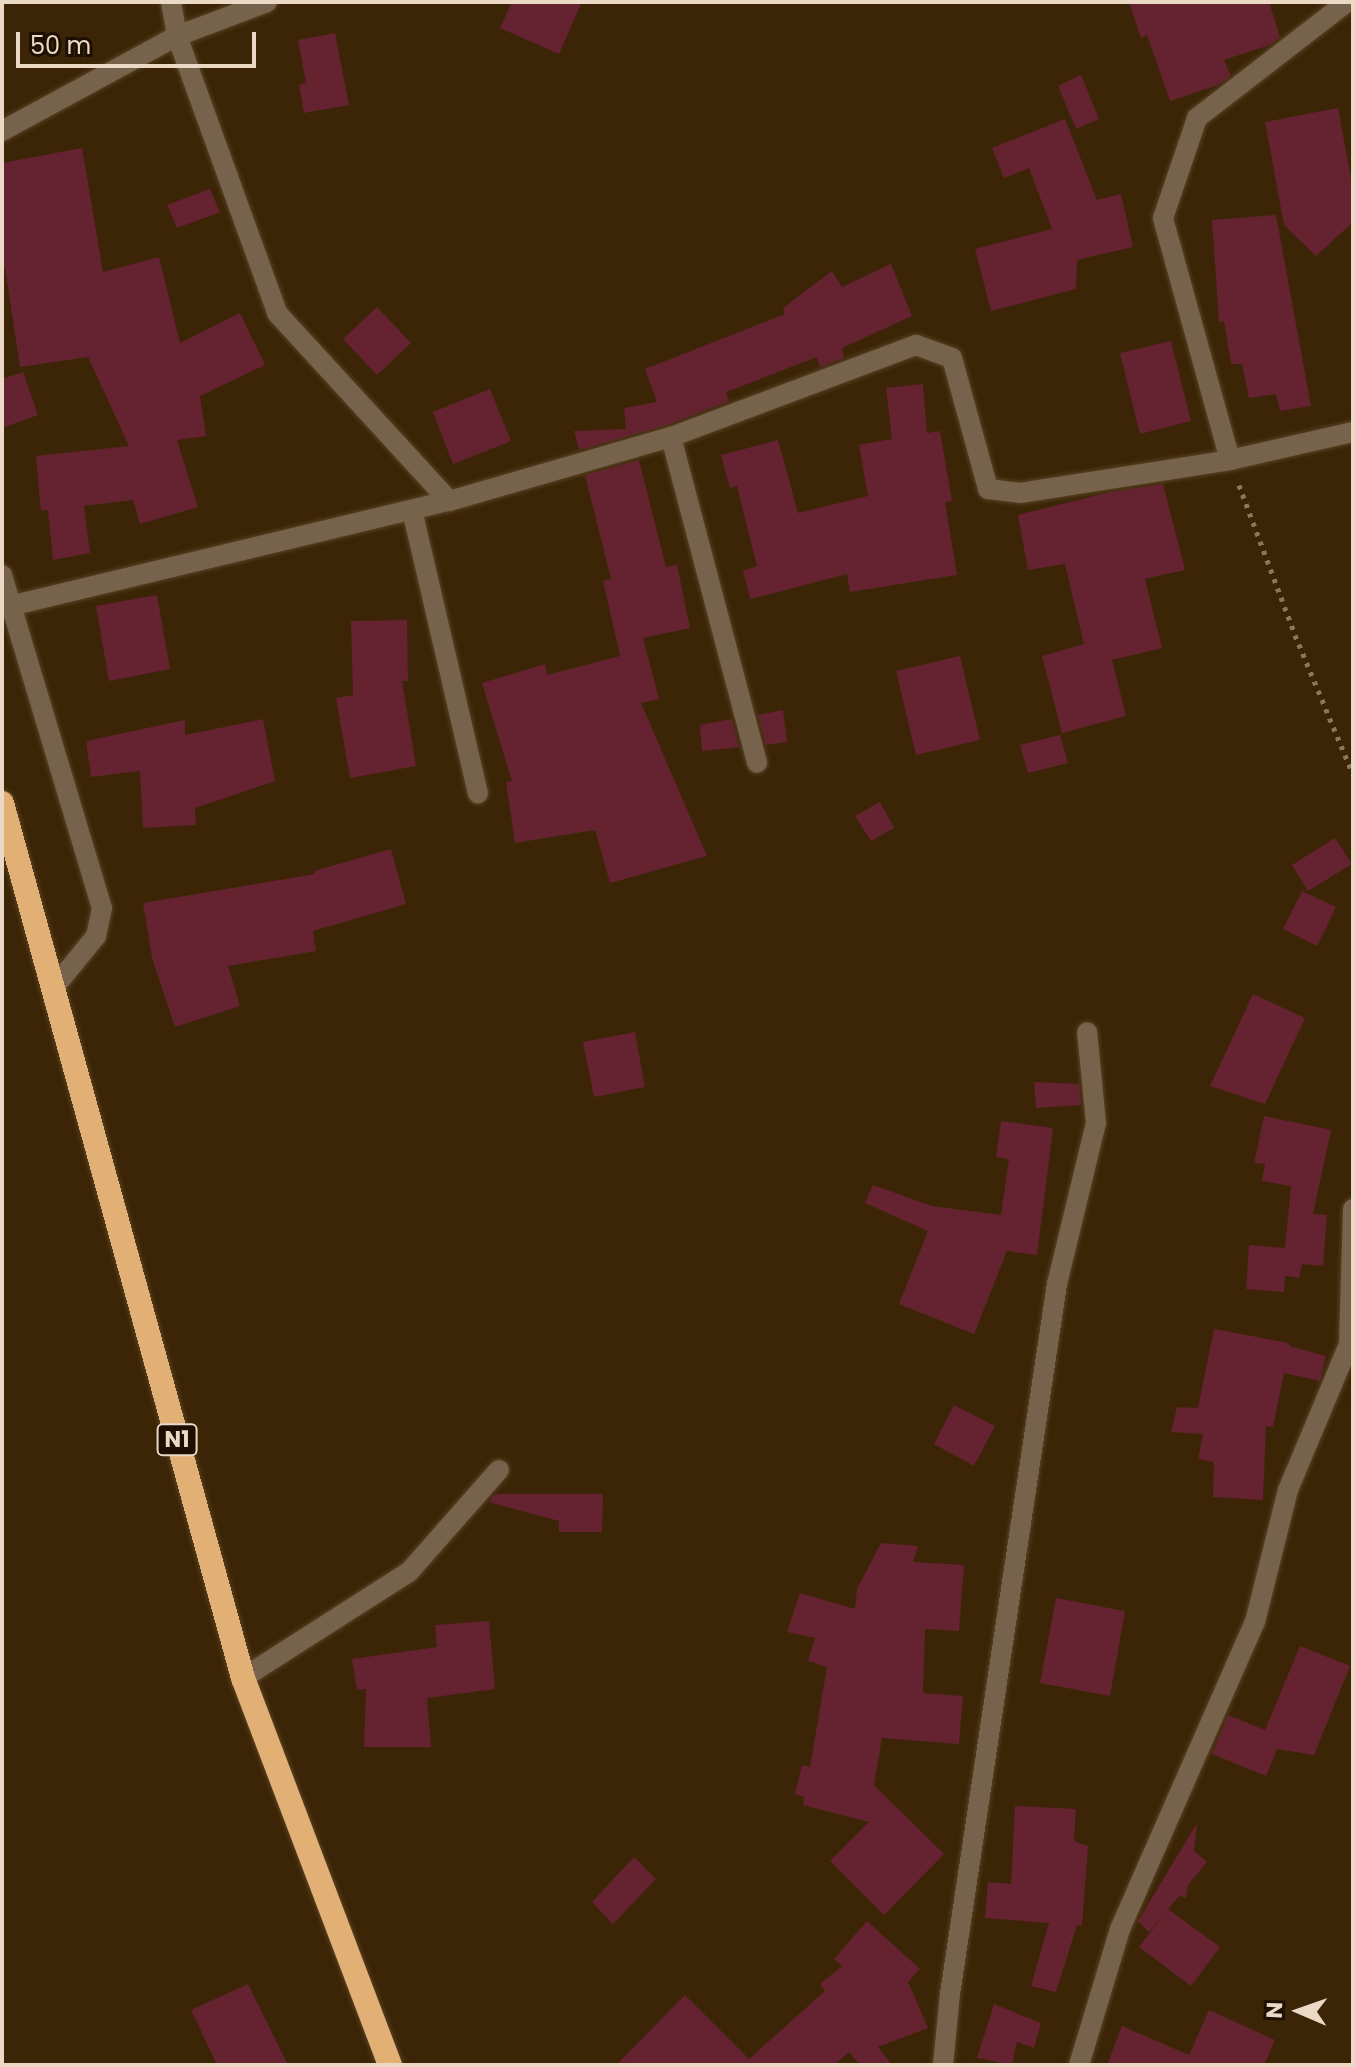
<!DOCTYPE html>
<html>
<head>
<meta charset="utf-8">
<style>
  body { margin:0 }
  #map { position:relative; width:1355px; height:2067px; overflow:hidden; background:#3c2506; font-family:Poppins,sans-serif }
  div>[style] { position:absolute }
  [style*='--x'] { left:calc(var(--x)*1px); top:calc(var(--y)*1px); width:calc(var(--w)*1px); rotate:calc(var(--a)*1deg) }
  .building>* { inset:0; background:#652231 }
  .path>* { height:5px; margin-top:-2.5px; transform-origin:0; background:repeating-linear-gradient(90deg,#8c775d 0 4px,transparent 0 10px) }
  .roads { filter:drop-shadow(0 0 2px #584225) drop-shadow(0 0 2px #584225) }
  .minor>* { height:20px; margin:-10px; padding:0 10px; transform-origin:10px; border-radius:10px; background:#77624b }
  .highway>* { height:24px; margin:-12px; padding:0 12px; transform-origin:12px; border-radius:12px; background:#e2af74 }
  span { translate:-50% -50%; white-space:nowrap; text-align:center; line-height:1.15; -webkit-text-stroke:8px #1d1002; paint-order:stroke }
  .shield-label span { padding:2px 6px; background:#1d1002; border:2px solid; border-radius:6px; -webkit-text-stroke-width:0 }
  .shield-label { font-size:22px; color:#ecd9c5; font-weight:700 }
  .frame { position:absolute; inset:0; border:4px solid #ecd9c5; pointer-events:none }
  .north { position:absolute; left:1259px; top:1971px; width:80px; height:80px; -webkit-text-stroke:6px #1d1002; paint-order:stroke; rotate:272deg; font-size:22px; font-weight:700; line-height:32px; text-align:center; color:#ecd9c5 }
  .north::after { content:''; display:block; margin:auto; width:28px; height:36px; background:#ecd9c5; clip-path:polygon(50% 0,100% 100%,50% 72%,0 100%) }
  .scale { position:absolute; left:16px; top:32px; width:240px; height:36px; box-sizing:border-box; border:4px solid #ecd9c5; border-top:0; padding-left:10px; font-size:24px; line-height:28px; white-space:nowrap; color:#ecd9c5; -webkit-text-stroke:6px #1d1002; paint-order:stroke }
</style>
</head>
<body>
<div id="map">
  <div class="building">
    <i style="clip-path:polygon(512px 2px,582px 2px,559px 54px,500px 28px)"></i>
    <i style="clip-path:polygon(1129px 2px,1269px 2px,1280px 37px,1270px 45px,1224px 60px,1231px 76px,1218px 85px,1170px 101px,1147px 35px,1141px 38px)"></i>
    <i style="clip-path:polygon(335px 33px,349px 105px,304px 113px,299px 85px,306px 83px,298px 40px)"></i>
    <i style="clip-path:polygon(1081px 75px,1099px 119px,1076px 129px,1058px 86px)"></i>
    <i style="clip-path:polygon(1338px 108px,1353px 189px,1353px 222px,1316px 256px,1284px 225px,1265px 122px)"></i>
    <i style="clip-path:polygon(1065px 119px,1097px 200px,1121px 194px,1133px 247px,1077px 260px,1076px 289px,991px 311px,975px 249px,1052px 229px,1029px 168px,1004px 178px,992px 148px)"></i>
    <i style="clip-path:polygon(82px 148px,103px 272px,159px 257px,180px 343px,240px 313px,265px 365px,200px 396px,206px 436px,177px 440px,198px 507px,140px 524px,133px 500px,84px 506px,90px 553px,53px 560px,48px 510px,41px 511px,36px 456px,129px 446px,88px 357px,20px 367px,5px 268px,2px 269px,2px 163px)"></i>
    <i style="clip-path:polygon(210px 189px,220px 212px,177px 228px,167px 205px)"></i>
    <i style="clip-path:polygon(1276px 215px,1311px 406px,1280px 411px,1276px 394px,1249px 398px,1242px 364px,1231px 364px,1224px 321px,1219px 322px,1212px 220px)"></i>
    <i style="clip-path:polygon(891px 264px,912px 316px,842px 348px,844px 358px,820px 367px,817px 357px,726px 392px,729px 401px,667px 425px,579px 450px,574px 431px,626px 429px,624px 408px,657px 402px,645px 369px,785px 314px,783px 308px,832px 271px,842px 287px)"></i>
    <i style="clip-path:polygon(377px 307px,411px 343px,377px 375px,343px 339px)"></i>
    <i style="clip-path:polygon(1171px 341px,1191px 421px,1140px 434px,1120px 353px)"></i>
    <i style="clip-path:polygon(23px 372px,38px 415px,2px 428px,2px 379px)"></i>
    <i style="clip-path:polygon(923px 384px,927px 433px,940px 431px,952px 501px,945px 502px,957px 575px,850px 592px,847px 574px,750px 599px,743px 571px,757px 566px,737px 486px,730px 488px,721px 455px,778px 440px,798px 513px,868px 496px,859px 445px,892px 439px,886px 388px)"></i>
    <i style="clip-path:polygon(490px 389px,511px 441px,453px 464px,433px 412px)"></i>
    <i style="clip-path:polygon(639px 460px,666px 567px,677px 565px,690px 628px,643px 638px,659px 699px,641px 703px,707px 856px,610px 883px,595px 830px,515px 843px,506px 782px,512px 781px,482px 683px,545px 664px,547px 675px,620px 656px,603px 581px,611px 579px,585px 475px)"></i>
    <i style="clip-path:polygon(1163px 484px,1185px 570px,1145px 579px,1162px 648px,1112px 660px,1126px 716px,1062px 733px,1042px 656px,1084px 644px,1065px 564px,1028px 570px,1018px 515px,1110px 492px)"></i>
    <i style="clip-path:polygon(157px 595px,170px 669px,109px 681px,96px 606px)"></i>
    <i style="clip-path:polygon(407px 620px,408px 681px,402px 681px,416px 766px,350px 778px,336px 698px,353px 695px,351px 621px)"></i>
    <i style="clip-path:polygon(960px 656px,980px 740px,916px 755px,896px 671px)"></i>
    <i style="clip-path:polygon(783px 710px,787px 742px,766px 745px,758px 715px)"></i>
    <i style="clip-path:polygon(263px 719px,275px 781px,195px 808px,196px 825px,143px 828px,140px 771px,91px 777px,86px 741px,185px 720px,185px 735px)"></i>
    <i style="clip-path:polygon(732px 719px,739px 747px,702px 751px,700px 725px)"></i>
    <i style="clip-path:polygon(1060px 735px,1068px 763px,1028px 773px,1020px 745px)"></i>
    <i style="clip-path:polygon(880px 802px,894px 828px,871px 841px,855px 816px)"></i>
    <i style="clip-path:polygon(1335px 838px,1352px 864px,1308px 891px,1292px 865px)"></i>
    <i style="clip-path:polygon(391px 849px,406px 904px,313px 931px,316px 951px,228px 966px,240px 1006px,175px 1027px,152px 958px,143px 903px,315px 874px,314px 871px)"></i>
    <i style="clip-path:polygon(1302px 891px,1336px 907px,1317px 946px,1283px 929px)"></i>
    <i style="clip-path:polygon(1253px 994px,1305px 1018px,1265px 1104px,1210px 1086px)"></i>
    <i style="clip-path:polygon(635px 1032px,645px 1087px,594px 1097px,583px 1042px)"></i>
    <i style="clip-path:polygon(1034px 1082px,1079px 1084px,1081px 1105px,1036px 1108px)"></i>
    <i style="clip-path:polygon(1264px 1116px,1331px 1130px,1313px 1214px,1327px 1215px,1323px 1266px,1302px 1264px,1299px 1278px,1285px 1276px,1284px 1292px,1246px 1289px,1249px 1245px,1285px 1248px,1291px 1186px,1262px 1181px,1265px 1164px,1254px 1163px)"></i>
    <i style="clip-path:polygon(1001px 1121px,1053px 1128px,1037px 1255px,1007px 1251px,974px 1334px,899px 1304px,928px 1231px,865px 1203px,873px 1185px,932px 1206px,1001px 1215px,1009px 1159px,996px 1157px)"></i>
    <i style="clip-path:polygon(1214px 1329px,1289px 1343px,1289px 1346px,1326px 1356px,1320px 1381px,1284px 1373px,1273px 1427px,1266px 1426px,1263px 1500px,1213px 1497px,1214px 1462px,1198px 1459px,1203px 1434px,1171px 1432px,1177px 1407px,1198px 1408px)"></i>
    <i style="clip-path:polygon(954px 1405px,995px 1426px,974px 1466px,934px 1444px)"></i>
    <i style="clip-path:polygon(495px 1494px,603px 1494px,602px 1532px,559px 1532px,559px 1521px,489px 1502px)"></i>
    <i style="clip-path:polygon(881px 1543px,918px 1546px,913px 1562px,964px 1565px,959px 1631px,925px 1629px,923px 1693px,963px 1696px,959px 1744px,882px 1738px,874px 1785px,944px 1854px,884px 1915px,830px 1861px,869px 1822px,803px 1805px,804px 1797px,795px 1794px,802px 1765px,810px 1767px,827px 1667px,808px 1661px,815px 1638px,787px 1632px,800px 1593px,855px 1609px,857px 1589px)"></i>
    <i style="clip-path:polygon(1056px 1598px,1125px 1611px,1110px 1696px,1040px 1683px)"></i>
    <i style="clip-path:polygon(489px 1621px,495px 1689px,427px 1698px,431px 1747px,364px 1747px,366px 1689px,357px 1690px,352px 1659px,437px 1647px,435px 1625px)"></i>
    <i style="clip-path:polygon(1300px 1646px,1350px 1666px,1314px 1755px,1277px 1749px,1266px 1776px,1212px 1754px,1228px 1715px,1265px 1730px)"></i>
    <i style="clip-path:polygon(1015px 1806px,1076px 1809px,1074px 1841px,1088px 1846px,1082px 1926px,1077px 1925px,1056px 1992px,1031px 1986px,1049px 1923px,985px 1918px,988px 1882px,1011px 1884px)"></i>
    <i style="clip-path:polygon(1197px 1823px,1194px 1851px,1207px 1862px,1188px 1885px,1186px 1898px,1179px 1896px,1149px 1932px,1138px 1921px)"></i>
    <i style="clip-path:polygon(634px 1857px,656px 1879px,613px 1924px,592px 1902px)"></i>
    <i style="clip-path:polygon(1168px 1909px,1220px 1947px,1191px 1986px,1139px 1947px)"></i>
    <i style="clip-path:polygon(867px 1921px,920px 1969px,908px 1982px,928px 2028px,878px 2047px,892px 2065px,860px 2065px,849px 2052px,834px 2065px,616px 2065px,685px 1995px,749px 2059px,825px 1991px,820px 1984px,842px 1966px,834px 1959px)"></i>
    <i style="clip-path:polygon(248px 1984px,288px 2065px,217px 2065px,191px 2010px)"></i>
    <i style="clip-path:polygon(994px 2004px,1041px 2023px,1034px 2048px,1017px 2042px,1012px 2065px,977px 2058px)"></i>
    <i style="clip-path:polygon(1209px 2010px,1275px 2040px,1264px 2065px,1107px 2065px,1122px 2026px,1189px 2055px)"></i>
  </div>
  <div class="path">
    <i style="--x:1239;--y:485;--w:160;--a:69.5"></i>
    <i style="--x:1295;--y:635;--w:151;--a:67.4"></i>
  </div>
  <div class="roads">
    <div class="minor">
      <i style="--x:171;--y:2;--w:35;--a:80"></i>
      <i style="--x:177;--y:36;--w:294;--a:70.1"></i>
      <i style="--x:277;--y:313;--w:255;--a:47.5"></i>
      <i style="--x:2;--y:131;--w:199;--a:-28.5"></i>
      <i style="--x:177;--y:36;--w:96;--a:-20.7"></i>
      <i style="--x:671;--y:437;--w:337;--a:75.2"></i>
      <i style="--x:1230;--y:460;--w:251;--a:-105.5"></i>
      <i style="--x:1163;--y:218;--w:106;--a:-71.2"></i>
      <i style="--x:1197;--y:118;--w:190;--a:-37.7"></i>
      <i style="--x:412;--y:510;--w:291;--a:76.9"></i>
      <i style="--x:2;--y:575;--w:348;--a:73.3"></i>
      <i style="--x:102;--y:908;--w:29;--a:102"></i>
      <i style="--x:96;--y:936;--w:68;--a:129.1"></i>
      <i style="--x:2;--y:608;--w:460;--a:-13.5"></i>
      <i style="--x:449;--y:501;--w:231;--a:-16.1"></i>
      <i style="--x:671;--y:437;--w:262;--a:-20.6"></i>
      <i style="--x:916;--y:345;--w:38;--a:20"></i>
      <i style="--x:952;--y:358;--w:136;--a:74.6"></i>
      <i style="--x:988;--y:489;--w:32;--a:7"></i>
      <i style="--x:1020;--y:493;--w:213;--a:-8.9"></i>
      <i style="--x:1230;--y:460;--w:126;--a:-12.8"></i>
      <i style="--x:243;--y:1678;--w:197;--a:-32.6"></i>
      <i style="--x:409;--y:1572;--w:136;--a:-48.6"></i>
      <i style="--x:943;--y:2065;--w:71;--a:-84.4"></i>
      <i style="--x:950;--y:1994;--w:718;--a:-81.43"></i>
      <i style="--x:1057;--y:1284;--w:166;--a:-76.4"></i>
      <i style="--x:1096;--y:1123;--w:91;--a:-95.6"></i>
      <i style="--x:1079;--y:2065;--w:142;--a:-73.2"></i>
      <i style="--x:1120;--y:1929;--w:335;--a:-66.3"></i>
      <i style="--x:1255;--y:1622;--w:136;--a:-76"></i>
      <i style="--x:1288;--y:1490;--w:158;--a:-67.3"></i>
      <i style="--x:1349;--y:1344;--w:135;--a:-88.3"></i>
    </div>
    <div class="highway">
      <i style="--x:2;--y:803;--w:908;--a:74.6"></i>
      <i style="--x:243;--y:1678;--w:414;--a:69.2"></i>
    </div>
  </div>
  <div class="shield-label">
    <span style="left:177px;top:1440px">N1</span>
  </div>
  <div class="frame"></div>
  <div class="north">N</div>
  <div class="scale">50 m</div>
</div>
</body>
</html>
